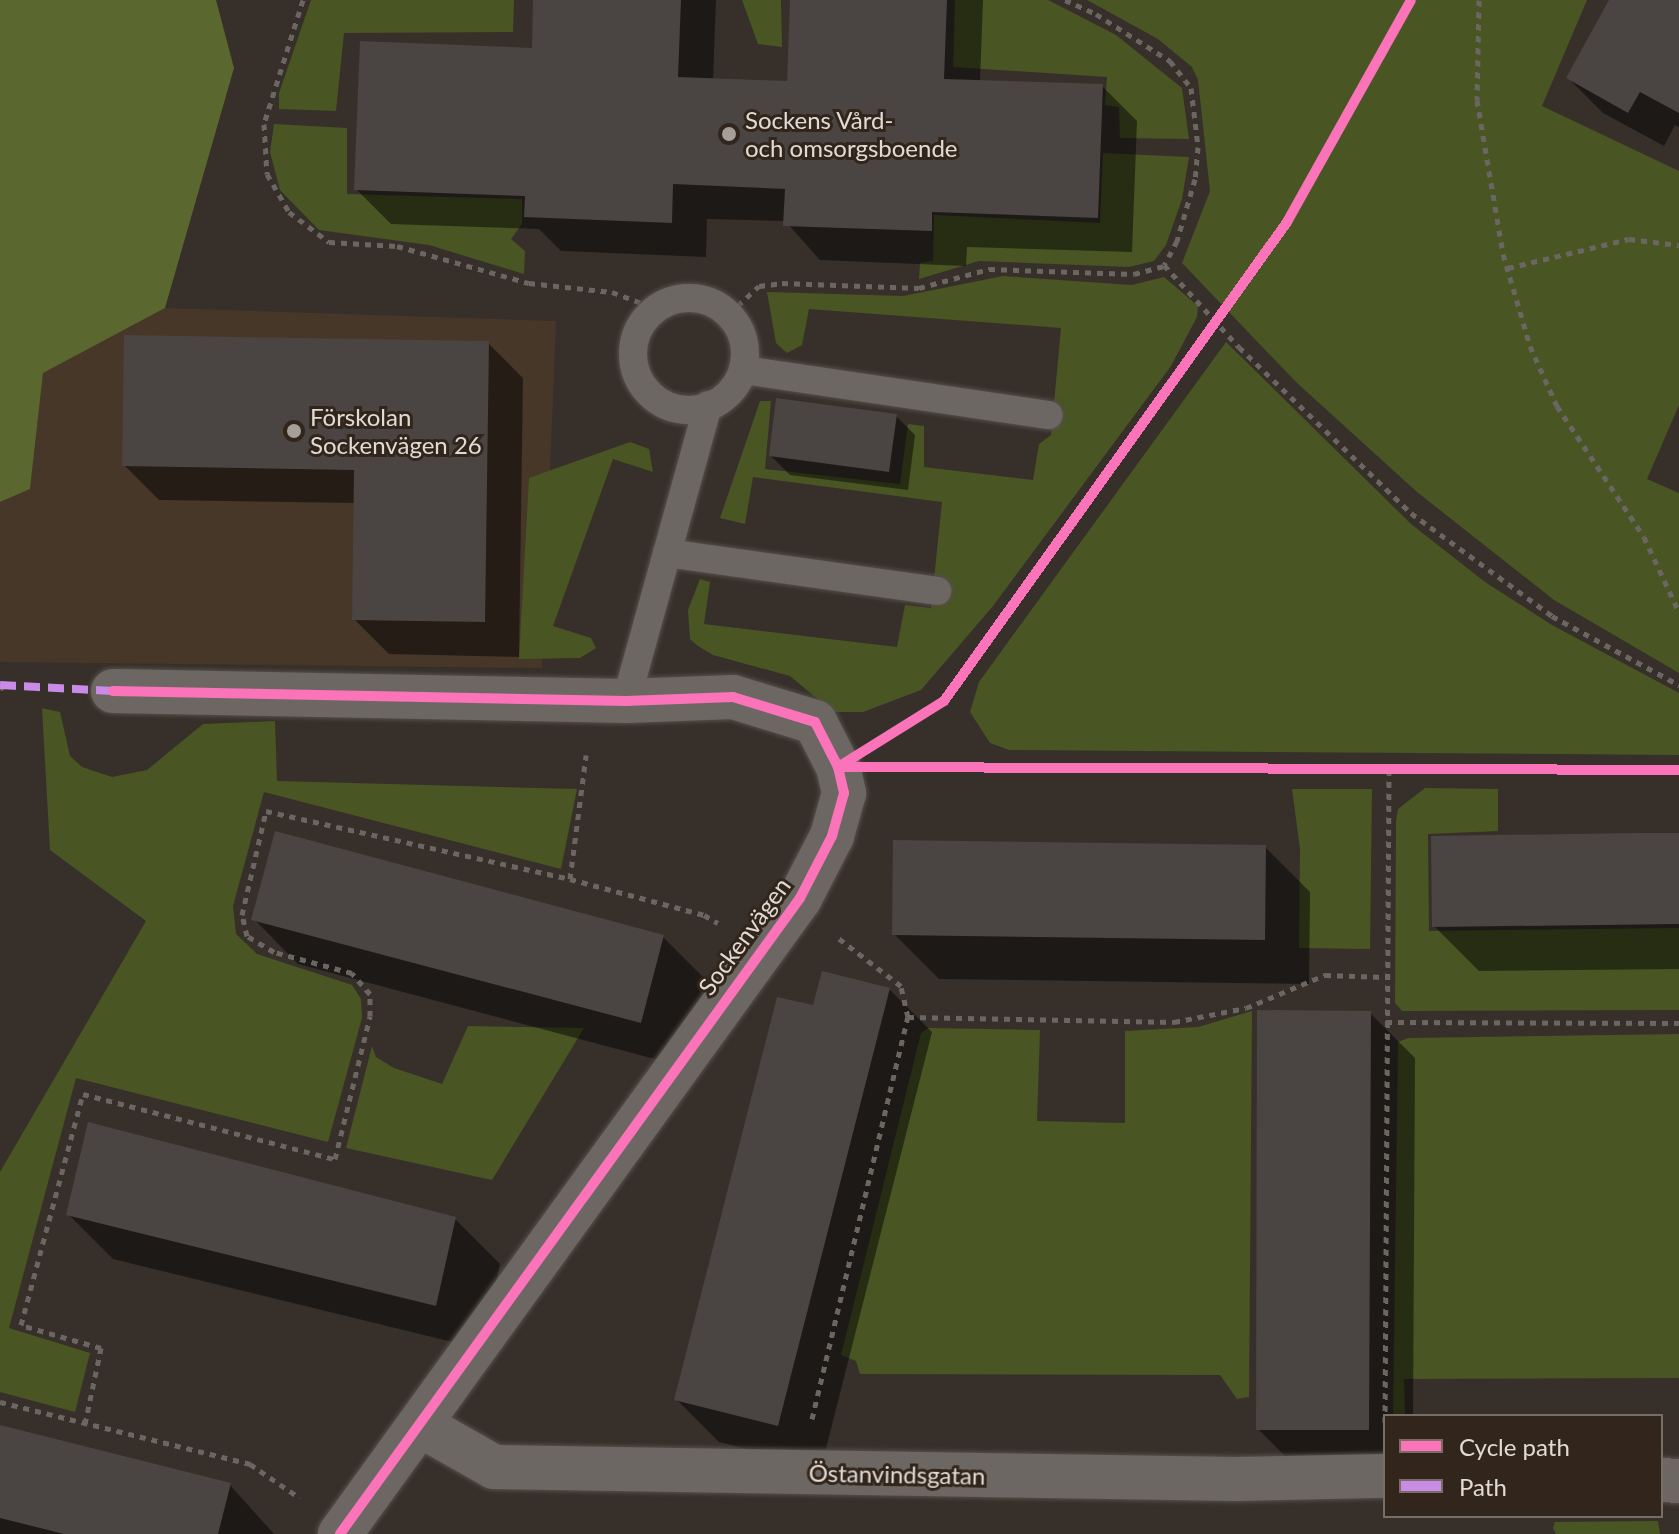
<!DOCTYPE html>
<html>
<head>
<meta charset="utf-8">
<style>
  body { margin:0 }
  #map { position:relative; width:1679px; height:1534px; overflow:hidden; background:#37302a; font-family:Lato,sans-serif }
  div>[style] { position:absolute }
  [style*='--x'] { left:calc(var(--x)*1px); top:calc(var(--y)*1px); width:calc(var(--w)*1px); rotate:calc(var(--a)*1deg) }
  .built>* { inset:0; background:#473729 }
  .green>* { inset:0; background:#495523 }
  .forest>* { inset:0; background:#5a672e }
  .shadow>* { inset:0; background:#0007 }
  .building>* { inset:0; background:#4a4443 }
  .path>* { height:5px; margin-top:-2.5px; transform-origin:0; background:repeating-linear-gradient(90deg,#6b6661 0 6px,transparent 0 12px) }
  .roads { filter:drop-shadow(0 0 2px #554f4a) drop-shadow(0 0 2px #554f4a) }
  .service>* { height:28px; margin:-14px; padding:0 14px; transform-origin:14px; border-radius:14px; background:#6d6763 }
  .service>.ring { margin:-14px; padding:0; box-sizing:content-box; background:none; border:28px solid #6d6763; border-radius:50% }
  .minor>* { height:44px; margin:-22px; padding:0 22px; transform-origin:22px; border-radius:22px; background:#6d6763 }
  .quiet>* { height:8px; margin-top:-4px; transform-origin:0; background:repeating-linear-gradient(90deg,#ca8be6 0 16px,transparent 0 24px) }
  .cycleway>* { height:10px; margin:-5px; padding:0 5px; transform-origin:5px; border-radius:5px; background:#fb73b8 }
  .dots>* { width:22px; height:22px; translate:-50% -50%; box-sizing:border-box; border:4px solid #32261c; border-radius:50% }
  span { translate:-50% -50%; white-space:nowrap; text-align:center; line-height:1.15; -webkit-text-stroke:6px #32261c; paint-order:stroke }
  .poi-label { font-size:24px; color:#e2dad4 }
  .left { translate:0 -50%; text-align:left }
  .street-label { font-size:24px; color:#e2dad4 }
  .legend { position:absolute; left:1383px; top:1414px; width:280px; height:104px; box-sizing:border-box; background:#32261c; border:2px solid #786e66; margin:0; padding:10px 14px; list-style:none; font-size:24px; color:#e2dad4 }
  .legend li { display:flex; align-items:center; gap:16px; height:40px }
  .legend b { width:40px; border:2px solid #786e66 }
</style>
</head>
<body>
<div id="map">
  <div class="built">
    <i style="clip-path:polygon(165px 308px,556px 321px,542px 668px,0 662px,0 502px,30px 489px,43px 373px)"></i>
  </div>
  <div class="green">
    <i style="clip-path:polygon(311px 0,514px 0,513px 32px,344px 33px,336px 111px,279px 109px,279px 93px)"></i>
    <i style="clip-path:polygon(742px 0,781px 0,782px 47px,758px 44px)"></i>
    <i style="clip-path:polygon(955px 0,1048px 0,1116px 35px,1182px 88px,1189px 139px,1120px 138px,1119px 107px,1105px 105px,1107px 77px,953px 67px)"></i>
    <i style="clip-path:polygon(1087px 0,1587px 0,1542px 106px,1679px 171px,1679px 405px,1647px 479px,1679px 493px,1679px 673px,1554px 600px,1417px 492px,1296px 382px,1182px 263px,1210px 191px,1198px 80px,1192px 67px,1158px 39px)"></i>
    <i style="clip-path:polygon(274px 124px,347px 128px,347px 194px,522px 199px,522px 224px,511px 239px,525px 251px,524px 274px,429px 245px,319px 230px,280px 190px,270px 152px)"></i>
    <i style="clip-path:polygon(1103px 153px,1189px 157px,1182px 199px,1166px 245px,1154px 261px,1129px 267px,979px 261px,919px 279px,920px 263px,933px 261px,934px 215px,1100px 223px)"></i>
    <i style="clip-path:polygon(1003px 276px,1132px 285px,1164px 277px,1198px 306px,1197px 317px,1171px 366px,993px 606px,921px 690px,863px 712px,833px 712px,790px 676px,713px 655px,698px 646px,690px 639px,688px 610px,700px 579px,710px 582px,704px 624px,897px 647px,905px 605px,931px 608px,942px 502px,753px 477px,745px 524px,720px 518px,760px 401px,771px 401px,765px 469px,900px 484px,908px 424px,924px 426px,924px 467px,1033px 480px,1039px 444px,1051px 435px,1061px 328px,809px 309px,802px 345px,787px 353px,776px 343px,767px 292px,903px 296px)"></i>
    <i style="clip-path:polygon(1226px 342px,1411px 524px,1485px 582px,1552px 625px,1679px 693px,1679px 755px,1009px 750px,990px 743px,970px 712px,979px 682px)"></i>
    <i style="clip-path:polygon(630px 442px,649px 449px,653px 472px,613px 459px,553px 626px,591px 638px,596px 648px,580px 658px,519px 659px,529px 478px)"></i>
    <i style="clip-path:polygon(42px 708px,60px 712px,70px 756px,82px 767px,112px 777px,147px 770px,203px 724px,275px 721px,277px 781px,577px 789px,561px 869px,264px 792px,233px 906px,236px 934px,257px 954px,352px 985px,361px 999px,362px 1018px,328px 1142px,76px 1078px,9px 1328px,90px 1353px,75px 1412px,0 1392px,0 1172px,146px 921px,50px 850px)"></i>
    <i style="clip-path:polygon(1425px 788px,1498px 789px,1498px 831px,1428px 834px,1429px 931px,1679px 928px,1679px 1010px,1402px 1011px,1395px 1003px,1396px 821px,1398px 809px)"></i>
    <i style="clip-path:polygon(1292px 789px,1372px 789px,1370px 949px,1299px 948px,1300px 849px)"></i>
    <i style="clip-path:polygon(1252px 1011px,1249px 1397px,1237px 1399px,1220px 1375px,860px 1374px,856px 1361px,841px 1355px,921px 1033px,928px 1028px,1040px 1030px,1037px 1121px,1125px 1123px,1125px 1031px,1198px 1027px)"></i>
    <i style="clip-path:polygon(468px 1026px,584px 1028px,492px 1180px,346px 1148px,372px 1046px,376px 1057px,394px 1068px,442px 1084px)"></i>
    <i style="clip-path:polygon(1679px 1034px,1679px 1378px,1404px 1379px,1405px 1416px,1393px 1416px,1398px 1042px,1408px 1038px)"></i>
    <i style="clip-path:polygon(1658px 1521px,1660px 1534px,1556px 1534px,1553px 1528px,1555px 1522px)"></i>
  </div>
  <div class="forest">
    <i style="clip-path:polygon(0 0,216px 0,234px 68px,165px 308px,43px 373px,30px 489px,0 502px)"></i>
  </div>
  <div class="shadow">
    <i style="clip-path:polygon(535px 0,716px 0,713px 81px,789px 83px,792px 0,983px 0,980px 82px,1102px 86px,1137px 121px,1132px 252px,967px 247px,966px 266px,820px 260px,785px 221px,707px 219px,706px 257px,561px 251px,539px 229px,391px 224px,356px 189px,533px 50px)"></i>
    <i style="clip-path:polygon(1611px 0,1679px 0,1679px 127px,1675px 125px,1664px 146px,1603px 113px,1568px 78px)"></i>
    <i style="clip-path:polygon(488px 343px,523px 378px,519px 657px,389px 654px,354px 619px,355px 503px,159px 500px,124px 465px)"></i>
    <i style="clip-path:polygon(896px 416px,915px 435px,908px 490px,790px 475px,771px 456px)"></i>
    <i style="clip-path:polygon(1679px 835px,1679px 969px,1479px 971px,1434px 926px)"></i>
    <i style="clip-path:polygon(1265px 847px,1310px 892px,1309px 984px,939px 979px,894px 934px)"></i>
    <i style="clip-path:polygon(254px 919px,663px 937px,708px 982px,685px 1067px,298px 964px)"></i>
    <i style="clip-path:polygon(889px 989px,932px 1032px,821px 1468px,719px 1442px,676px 1399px,814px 1008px)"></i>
    <i style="clip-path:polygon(1370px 1013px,1415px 1058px,1413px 1416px,1385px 1416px,1385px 1474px,1303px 1474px,1258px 1429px)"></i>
    <i style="clip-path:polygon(68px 1214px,455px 1219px,500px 1264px,481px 1349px,113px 1259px)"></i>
    <i style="clip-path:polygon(0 1427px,230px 1485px,274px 1534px,0 1534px)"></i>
  </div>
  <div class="building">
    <i style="clip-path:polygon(533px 0,681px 0,678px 77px,787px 81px,790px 0,947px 0,944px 79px,1103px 84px,1098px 218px,932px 212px,932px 231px,783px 226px,785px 189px,673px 184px,672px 223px,524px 217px,525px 196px,354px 190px,360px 41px,532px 48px)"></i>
    <i style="clip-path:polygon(1609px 0,1679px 0,1679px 113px,1640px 92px,1628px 113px,1566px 78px)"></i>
    <i style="clip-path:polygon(124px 335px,489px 341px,485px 622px,352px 620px,354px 470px,122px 466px)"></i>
    <i style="clip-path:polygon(776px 398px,897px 414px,889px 472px,769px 456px)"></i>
    <i style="clip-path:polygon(275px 831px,664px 935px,641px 1023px,251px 920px)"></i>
    <i style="clip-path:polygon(1636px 833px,1679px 833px,1679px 924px,1432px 927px,1431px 836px)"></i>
    <i style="clip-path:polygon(893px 840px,1266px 845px,1265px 940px,892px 935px)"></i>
    <i style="clip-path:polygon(822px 971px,890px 988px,778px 1426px,674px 1400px,777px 997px,813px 1005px)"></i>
    <i style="clip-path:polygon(1257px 1010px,1371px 1011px,1369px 1430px,1256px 1430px)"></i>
    <i style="clip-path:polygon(88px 1122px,456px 1217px,436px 1306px,66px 1215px)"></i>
    <i style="clip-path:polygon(0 1425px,231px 1483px,218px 1534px,64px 1534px,0 1518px)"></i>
  </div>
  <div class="path">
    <i style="--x:303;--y:0;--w:130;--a:107.5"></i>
    <i style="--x:264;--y:124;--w:50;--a:86.6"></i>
    <i style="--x:267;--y:174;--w:44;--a:59.9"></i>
    <i style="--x:289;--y:212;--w:50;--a:36.9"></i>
    <i style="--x:329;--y:242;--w:68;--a:3.4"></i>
    <i style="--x:397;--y:246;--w:137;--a:15.7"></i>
    <i style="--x:529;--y:283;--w:83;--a:6.2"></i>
    <i style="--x:612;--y:292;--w:46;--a:20.4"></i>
    <i style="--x:1065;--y:0;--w:34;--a:24"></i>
    <i style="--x:1096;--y:14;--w:88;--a:32.4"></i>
    <i style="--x:1170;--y:61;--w:34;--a:52"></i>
    <i style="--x:1191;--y:88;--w:59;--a:83.2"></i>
    <i style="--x:1198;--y:147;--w:32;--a:95"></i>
    <i style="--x:1195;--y:179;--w:65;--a:106.2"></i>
    <i style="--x:1177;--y:241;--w:27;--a:118"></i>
    <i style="--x:1164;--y:265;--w:111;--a:47.6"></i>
    <i style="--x:1239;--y:347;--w:239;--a:44"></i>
    <i style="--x:1411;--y:513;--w:175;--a:36.1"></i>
    <i style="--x:1552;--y:616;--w:145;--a:28.5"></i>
    <i style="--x:1479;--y:0;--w:100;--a:91.1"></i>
    <i style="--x:1477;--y:100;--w:156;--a:80.4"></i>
    <i style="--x:1503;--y:254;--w:96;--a:73.6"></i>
    <i style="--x:1530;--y:346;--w:66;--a:65.8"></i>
    <i style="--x:1557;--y:406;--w:157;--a:56.4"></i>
    <i style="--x:1644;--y:537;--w:83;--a:65"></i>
    <i style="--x:1508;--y:268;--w:124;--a:-13.5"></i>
    <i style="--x:1629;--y:239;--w:50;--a:6.8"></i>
    <i style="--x:729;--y:314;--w:41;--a:-43"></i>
    <i style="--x:759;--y:286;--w:23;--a:-7"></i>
    <i style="--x:782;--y:283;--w:137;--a:2.1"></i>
    <i style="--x:919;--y:288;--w:73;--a:-15.2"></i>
    <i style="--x:989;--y:269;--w:145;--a:2"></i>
    <i style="--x:1134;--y:274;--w:31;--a:-15"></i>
    <i style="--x:0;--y:689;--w:6;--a:-39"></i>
    <i style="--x:570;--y:879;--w:125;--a:-82.6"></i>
    <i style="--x:908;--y:1017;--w:266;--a:1.1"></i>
    <i style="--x:1174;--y:1022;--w:73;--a:-11"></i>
    <i style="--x:1246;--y:1008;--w:86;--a:-22.7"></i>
    <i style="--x:1325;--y:975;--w:61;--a:1.9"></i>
    <i style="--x:1386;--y:1022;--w:293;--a:0.2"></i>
    <i style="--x:0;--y:1402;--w:258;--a:13.9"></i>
    <i style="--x:250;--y:1464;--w:60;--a:34.2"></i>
    <i style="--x:812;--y:1419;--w:413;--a:-76.6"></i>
    <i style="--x:908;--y:1017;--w:32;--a:-103"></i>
    <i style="--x:901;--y:986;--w:81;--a:-142.6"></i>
    <i style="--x:1385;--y:1423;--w:655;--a:-89.65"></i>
    <i style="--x:85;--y:1424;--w:78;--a:-78.1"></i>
    <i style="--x:101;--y:1348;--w:83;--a:-164"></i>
    <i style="--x:21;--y:1325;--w:239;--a:-75"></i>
    <i style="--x:83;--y:1094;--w:260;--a:14.5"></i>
    <i style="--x:335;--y:1159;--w:147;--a:-76.2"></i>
    <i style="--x:370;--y:1016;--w:22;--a:-90"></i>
    <i style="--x:370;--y:994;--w:28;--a:-131"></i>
    <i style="--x:352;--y:973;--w:81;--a:-164.9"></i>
    <i style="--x:274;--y:952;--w:31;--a:-149"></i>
    <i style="--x:247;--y:936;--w:22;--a:-103"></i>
    <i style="--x:242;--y:915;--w:107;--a:-77"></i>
    <i style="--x:266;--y:811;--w:312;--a:12.6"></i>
    <i style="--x:570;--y:879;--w:139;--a:15"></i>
    <i style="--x:704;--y:915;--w:16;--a:30"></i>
  </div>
  <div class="roads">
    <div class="service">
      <i class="ring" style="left:633px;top:298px;width:84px;height:84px"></i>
      <i style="--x:743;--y:370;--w:309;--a:8.4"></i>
      <i style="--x:667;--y:553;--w:273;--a:8"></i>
      <i style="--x:626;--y:701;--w:307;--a:-74.5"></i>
    </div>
    <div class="minor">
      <i style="--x:113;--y:691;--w:513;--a:1.12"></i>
      <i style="--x:626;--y:701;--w:107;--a:-2.1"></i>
      <i style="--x:733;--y:697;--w:86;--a:17"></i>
      <i style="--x:815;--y:722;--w:51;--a:62.9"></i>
      <i style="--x:838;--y:767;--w:27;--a:77"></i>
      <i style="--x:844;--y:793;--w:45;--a:105.6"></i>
      <i style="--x:832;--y:836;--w:70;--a:117.3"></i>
      <i style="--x:800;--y:898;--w:785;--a:125.88"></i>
      <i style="--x:420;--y:1425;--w:85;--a:29.6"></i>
      <i style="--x:494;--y:1467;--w:742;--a:0.93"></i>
      <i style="--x:1236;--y:1479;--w:149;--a:-1.2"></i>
      <i style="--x:1661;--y:1480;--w:18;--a:3"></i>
    </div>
  </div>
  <div class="quiet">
    <i style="--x:0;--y:685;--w:113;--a:3"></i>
  </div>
  <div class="cycleway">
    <i style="--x:113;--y:691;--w:513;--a:1.12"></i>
    <i style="--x:626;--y:701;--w:107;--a:-2.1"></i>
    <i style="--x:733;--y:697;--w:86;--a:17"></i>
    <i style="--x:815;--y:722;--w:51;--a:62.9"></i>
    <i style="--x:838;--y:767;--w:27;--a:77"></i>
    <i style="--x:844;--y:793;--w:45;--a:105.6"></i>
    <i style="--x:832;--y:836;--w:70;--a:117.3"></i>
    <i style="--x:800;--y:898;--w:785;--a:125.88"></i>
    <i style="--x:838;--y:767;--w:125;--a:-31.9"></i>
    <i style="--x:944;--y:701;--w:589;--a:-54.39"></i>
    <i style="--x:1287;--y:222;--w:254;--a:-60.8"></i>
    <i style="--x:838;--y:767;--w:841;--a:0.2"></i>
  </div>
  <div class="dots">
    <i style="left:729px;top:134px;background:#a69e98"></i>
    <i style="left:294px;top:431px;background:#a69e98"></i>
  </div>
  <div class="poi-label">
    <span class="left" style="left:745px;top:134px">Sockens Vård-<br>och omsorgsboende</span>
    <span class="left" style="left:310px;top:431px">Förskolan<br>Sockenvägen 26</span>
  </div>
  <div class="street-label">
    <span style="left:744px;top:936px;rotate:-54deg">Sockenvägen</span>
    <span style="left:897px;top:1474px;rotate:1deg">Östanvindsgatan</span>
  </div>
  <ul class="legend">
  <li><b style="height:10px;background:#fb73b8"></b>Cycle path</li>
  <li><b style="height:10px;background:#ca8be6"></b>Path</li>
  </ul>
</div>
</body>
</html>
